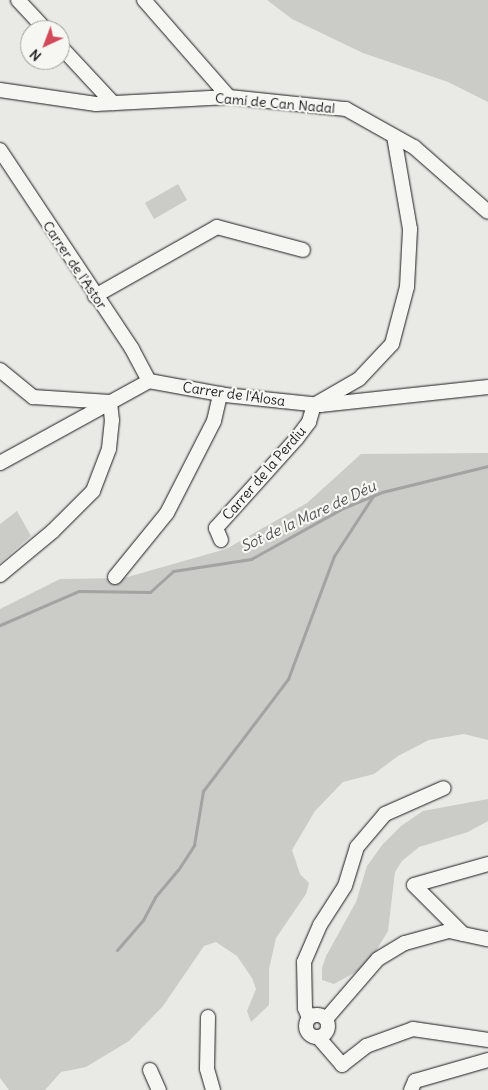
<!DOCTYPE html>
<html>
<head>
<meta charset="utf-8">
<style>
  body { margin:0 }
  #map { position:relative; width:488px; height:1090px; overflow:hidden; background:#e9e9e5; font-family:Delius,sans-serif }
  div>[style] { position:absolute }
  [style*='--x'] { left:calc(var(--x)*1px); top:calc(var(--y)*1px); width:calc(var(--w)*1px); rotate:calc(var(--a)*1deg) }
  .green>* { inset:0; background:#cbcbc7 }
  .stream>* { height:3px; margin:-1.5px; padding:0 1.5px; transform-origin:1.5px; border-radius:1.5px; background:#a3a3a1 }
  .roads { filter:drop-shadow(0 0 1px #1c1c1c) drop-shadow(0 0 1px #1c1c1c) }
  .minor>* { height:14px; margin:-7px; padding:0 7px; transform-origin:7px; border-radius:7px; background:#f6f6f2 }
  .minor>.ring { margin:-7px; padding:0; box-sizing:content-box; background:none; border:14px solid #f6f6f2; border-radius:50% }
  span { translate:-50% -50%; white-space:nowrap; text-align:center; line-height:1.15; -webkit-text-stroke:4.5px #f6f6f2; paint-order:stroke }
  .street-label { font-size:14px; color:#1c1c1c }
  .water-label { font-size:15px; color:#525251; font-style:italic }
  .north { position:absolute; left:20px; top:20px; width:50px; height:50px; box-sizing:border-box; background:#f6f6f2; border:1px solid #9f9f9c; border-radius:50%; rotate:223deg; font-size:14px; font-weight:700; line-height:20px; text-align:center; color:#1c1c1c }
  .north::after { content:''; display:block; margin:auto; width:18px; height:22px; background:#d1495b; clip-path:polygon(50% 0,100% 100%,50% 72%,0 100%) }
</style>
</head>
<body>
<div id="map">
  <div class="green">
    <i style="clip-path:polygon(267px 0,488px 0,488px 102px,448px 82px,363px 53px,292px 19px)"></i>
    <i style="clip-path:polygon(178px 184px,187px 200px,154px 219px,145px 203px)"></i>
    <i style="clip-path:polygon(488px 453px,488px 740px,464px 734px,429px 740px,398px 756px,374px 774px,343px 782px,315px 811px,292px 850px,300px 874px,309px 883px,306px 894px,276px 938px,269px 969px,269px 1005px,251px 1022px,247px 1011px,256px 989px,252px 978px,237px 956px,216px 942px,204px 946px,163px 1006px,129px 1041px,86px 1067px,61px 1072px,45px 1090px,9px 1090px,0 1078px,0 609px,60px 579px,124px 578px,226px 549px,307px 503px,361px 454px)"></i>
    <i style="clip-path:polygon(17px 511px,31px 536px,0 563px,0 524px)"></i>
    <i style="clip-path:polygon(488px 799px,488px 821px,468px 832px,419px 847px,402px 861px,395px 872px,388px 931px,367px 966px,334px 984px,322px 980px,322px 968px,326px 956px,356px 902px,367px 866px,383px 844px,401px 826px,423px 811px)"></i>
  </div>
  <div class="stream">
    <i style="--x:0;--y:625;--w:86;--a:-23.3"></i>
    <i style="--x:79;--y:591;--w:71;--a:0.8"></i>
    <i style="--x:150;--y:592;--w:31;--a:-42"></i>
    <i style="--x:173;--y:571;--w:79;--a:-8.7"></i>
    <i style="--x:251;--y:559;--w:105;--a:-29"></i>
    <i style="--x:343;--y:508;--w:42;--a:-22.3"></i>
    <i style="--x:382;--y:492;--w:109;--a:-13.8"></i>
    <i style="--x:117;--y:950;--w:40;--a:-49"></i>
    <i style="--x:143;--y:920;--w:26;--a:-62"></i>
    <i style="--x:155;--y:897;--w:35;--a:-50"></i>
    <i style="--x:178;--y:870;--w:30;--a:-57"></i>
    <i style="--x:194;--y:845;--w:55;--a:-80.5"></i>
    <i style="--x:203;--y:791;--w:141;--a:-52.8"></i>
    <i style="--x:288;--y:679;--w:131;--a:-69.5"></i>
    <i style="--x:334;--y:556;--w:72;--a:-57"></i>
  </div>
  <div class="roads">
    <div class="minor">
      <i style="--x:18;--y:0;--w:41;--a:47"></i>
      <i style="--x:144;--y:0;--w:129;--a:48.8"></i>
      <i style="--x:60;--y:46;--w:78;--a:47.1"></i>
      <i style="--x:0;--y:90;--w:97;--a:8.3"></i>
      <i style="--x:96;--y:104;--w:133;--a:-3"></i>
      <i style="--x:229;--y:97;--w:118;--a:5.9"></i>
      <i style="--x:346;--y:109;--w:78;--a:29.2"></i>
      <i style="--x:414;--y:147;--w:98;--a:41.3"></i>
      <i style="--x:0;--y:150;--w:239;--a:56.4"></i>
      <i style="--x:132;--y:349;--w:36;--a:62"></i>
      <i style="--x:95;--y:296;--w:140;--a:-29.5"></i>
      <i style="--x:217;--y:227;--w:89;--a:15"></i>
      <i style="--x:0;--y:370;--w:43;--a:39.3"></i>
      <i style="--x:33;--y:397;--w:77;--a:3.7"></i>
      <i style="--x:110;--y:402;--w:18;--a:84"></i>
      <i style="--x:112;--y:420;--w:29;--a:96"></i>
      <i style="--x:109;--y:449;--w:45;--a:110.9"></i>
      <i style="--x:93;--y:491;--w:57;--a:135"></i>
      <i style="--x:53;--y:531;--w:69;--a:140.3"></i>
      <i style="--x:0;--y:463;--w:170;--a:-28.8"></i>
      <i style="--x:149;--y:381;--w:77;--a:10.4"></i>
      <i style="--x:225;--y:395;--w:96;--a:6"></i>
      <i style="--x:320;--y:405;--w:169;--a:-6.1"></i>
      <i style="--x:221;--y:540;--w:13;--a:-113"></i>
      <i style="--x:216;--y:528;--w:121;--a:-48"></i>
      <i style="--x:297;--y:438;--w:20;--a:-53"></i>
      <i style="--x:309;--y:422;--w:18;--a:-74"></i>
      <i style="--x:314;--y:405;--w:52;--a:-30"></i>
      <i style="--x:359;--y:379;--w:48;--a:-46.7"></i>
      <i style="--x:392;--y:344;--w:59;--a:-75.3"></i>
      <i style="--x:407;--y:287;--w:58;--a:-87"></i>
      <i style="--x:410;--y:229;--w:94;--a:-99.8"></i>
      <i style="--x:115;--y:577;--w:82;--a:-50.9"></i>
      <i style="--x:167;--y:513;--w:103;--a:-62.9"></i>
      <i style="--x:214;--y:421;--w:28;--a:-77"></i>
      <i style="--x:463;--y:934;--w:69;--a:-135"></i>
      <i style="--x:414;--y:885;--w:77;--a:-15.8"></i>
      <i class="ring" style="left:306px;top:1015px;width:8px;height:8px"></i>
      <i style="--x:208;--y:1017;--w:52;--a:91.1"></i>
      <i style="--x:207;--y:1069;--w:22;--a:74"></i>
      <i style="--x:309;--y:1018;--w:11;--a:-112"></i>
      <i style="--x:305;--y:1008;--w:46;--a:-91.2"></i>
      <i style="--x:304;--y:962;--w:40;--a:-66.6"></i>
      <i style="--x:320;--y:925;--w:46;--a:-57.3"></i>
      <i style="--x:345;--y:886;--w:41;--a:-72.9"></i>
      <i style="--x:357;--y:847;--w:43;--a:-49.7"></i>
      <i style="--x:385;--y:814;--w:64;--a:-23.8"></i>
      <i style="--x:326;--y:1019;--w:79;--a:-49.1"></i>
      <i style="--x:378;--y:959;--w:31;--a:-31"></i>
      <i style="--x:405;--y:943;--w:46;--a:-15.3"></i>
      <i style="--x:449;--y:931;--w:40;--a:12"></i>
      <i style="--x:318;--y:1037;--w:37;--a:49"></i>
      <i style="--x:342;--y:1065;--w:31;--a:-38"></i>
      <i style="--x:366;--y:1046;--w:50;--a:-19.9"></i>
      <i style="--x:413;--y:1029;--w:76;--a:8.3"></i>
      <i style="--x:150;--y:1070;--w:22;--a:66"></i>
      <i style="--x:411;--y:1090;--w:10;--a:-66"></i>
      <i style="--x:415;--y:1081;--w:76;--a:-16"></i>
    </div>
  </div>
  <div class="street-label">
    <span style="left:275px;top:103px;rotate:5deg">Camí de Can Nadal</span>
    <span style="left:75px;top:265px;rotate:56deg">Carrer de l'Astor</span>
    <span style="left:234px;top:394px;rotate:8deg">Carrer de l'Alosa</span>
    <span style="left:264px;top:473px;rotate:-49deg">Carrer de la Perdiu</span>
  </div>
  <div class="water-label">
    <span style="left:308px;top:516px;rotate:-25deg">Sot de la Mare de Déu</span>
  </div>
  <div class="north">N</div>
</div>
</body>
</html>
